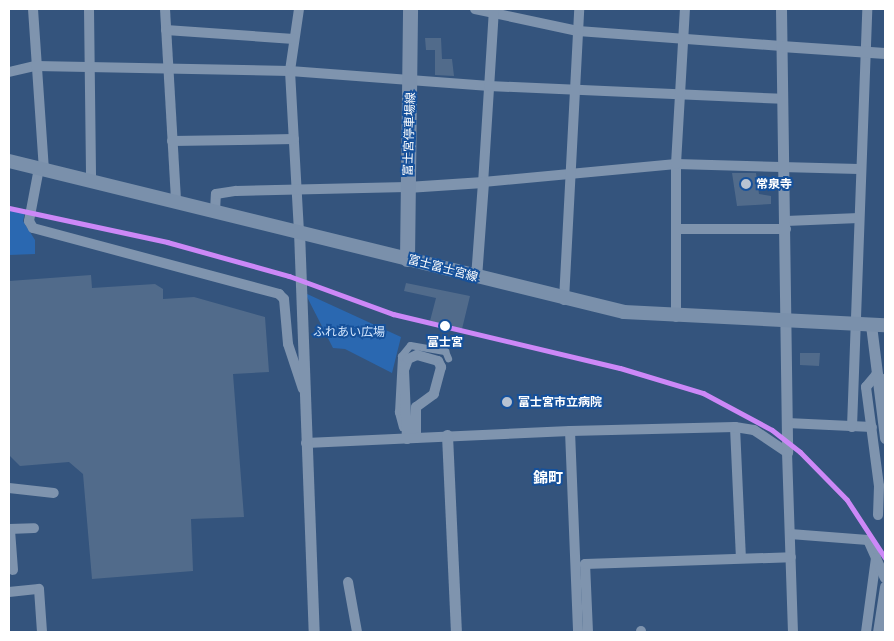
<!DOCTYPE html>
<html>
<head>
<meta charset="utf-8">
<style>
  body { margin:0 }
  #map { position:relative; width:894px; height:641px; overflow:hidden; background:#34547d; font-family:Barlow,"Noto Sans JP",sans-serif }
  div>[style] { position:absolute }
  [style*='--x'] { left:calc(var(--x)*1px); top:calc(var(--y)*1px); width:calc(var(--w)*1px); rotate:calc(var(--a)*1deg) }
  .green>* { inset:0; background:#2a68b1 }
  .building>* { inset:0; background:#516b8b }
  .pedestrian>* { height:7px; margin:-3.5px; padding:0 3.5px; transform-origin:3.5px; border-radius:3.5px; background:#7f94ae }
  .minor>* { height:10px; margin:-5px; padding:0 5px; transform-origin:5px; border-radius:5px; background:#7f94ae }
  .tertiary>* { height:11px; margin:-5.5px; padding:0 5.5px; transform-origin:5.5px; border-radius:5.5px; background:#7f94ae }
  .secondary>* { height:14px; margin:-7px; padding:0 7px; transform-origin:7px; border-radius:7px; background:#7a90ab }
  .primary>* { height:15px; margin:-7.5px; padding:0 7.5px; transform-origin:7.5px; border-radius:7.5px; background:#7c91ac }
  .rail-1>* { height:5px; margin:-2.5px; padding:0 2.5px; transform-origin:2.5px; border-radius:2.5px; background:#cc88f7 }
  .dots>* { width:14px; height:14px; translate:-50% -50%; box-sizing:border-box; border:2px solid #16519b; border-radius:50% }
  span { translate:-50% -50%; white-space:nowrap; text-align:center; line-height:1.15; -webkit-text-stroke:4px #16519b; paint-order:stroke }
  .street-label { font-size:12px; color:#fff }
  .poi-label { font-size:12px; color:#fff; font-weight:700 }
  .left { translate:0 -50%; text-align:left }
  .park-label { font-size:12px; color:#d3e6fd }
  .stop-label { font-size:12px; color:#fff; font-weight:700 }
  .quarter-label { font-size:15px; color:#fff; font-weight:700 }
  .frame { position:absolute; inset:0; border:10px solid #fff; pointer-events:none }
</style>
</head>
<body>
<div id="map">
  <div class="green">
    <i style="clip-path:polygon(9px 208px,25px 212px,23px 221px,35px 240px,35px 254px,9px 255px)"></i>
    <i style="clip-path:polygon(305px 293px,401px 337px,392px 373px,345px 349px,333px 348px)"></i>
  </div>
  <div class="building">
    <i style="clip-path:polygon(425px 38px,441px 38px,442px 59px,452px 59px,454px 76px,435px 75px,435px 50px,426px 50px)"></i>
    <i style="clip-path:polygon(732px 173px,756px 173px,759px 194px,771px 196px,771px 204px,737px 206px)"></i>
    <i style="clip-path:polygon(91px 275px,92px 288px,155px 284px,163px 289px,163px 299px,194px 297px,265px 317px,269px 372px,233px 374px,244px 517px,191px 519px,193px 571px,92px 579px,83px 474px,69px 462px,20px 466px,9px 455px,9px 281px)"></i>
    <i style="clip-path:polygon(406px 283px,470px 296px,462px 329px,430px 321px,436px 298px,404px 291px)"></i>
    <i style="clip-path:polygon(800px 353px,820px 353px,819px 366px,800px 365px)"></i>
  </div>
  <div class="pedestrian">
    <i style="--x:402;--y:427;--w:16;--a:-105"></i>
    <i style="--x:398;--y:412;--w:56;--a:-86.9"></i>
    <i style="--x:401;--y:356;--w:14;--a:-51"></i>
    <i style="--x:410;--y:345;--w:36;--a:10"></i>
    <i style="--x:445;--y:351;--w:8;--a:67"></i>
  </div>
  <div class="minor">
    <i style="--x:33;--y:9;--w:161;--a:86.1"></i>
    <i style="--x:89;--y:9;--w:172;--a:89.3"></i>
    <i style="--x:165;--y:9;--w:192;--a:86.7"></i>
    <i style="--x:299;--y:9;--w:63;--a:98.3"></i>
    <i style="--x:290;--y:71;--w:160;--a:86.8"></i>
    <i style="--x:475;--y:9;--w:105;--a:12.1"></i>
    <i style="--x:578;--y:31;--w:204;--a:4.2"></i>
    <i style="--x:494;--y:9;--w:173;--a:93.6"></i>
    <i style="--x:483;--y:182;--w:194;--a:-5.3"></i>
    <i style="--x:676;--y:164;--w:183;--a:1.6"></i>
    <i style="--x:166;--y:30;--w:128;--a:4"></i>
    <i style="--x:9;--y:72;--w:28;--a:-13"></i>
    <i style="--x:36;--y:66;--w:254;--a:1.1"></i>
    <i style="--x:290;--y:71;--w:200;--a:4.3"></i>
    <i style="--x:489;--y:86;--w:293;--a:2.5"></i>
    <i style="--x:172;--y:141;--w:122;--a:-0.9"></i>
    <i style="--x:39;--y:168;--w:54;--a:100.7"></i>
    <i style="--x:29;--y:221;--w:8;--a:60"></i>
    <i style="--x:33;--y:228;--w:255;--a:15"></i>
    <i style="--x:279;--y:294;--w:7;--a:45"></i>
    <i style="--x:284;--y:299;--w:45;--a:84.9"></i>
    <i style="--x:288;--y:344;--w:47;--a:71.6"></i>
    <i style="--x:215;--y:211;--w:17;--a:-87"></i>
    <i style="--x:216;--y:194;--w:20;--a:-9"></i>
    <i style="--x:236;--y:191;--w:171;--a:-1.3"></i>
    <i style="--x:786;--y:221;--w:73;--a:-2.4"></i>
    <i style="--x:676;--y:229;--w:110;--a:0"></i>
    <i style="--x:564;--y:300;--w:291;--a:-87"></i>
    <i style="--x:676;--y:317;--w:153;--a:-90"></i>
    <i style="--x:676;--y:164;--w:155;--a:-86.7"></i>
    <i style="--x:787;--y:423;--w:85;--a:2.7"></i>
    <i style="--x:735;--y:427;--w:131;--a:87.4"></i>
    <i style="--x:852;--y:427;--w:418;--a:-87.9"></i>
    <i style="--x:570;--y:431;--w:201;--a:87.7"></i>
    <i style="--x:407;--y:439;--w:69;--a:-92.5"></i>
    <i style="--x:404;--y:370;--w:12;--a:-70"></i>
    <i style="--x:408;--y:359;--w:10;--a:-24"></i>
    <i style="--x:417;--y:355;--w:22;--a:16"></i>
    <i style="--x:438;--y:361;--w:7;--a:63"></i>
    <i style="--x:441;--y:367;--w:28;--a:105"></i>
    <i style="--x:434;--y:394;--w:22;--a:144"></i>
    <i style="--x:416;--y:407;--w:31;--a:90"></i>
    <i style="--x:306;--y:443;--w:264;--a:-2.6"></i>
    <i style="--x:570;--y:431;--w:165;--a:-1.4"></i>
    <i style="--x:735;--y:427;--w:19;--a:9"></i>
    <i style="--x:754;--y:430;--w:40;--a:34"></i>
    <i style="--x:787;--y:452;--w:180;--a:88.1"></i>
    <i style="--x:9;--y:488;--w:45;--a:6.3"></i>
    <i style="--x:878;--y:515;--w:29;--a:-88"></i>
    <i style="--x:879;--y:486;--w:100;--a:-97.5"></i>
    <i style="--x:866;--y:387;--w:16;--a:-50"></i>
    <i style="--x:876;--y:375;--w:11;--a:34"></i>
    <i style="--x:9;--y:529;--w:25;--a:-2"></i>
    <i style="--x:10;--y:530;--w:40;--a:85.7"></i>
    <i style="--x:790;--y:534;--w:78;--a:4.4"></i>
    <i style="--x:868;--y:540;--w:20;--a:66"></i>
    <i style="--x:876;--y:558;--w:75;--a:97.7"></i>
    <i style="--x:876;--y:558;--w:22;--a:66"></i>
    <i style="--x:348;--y:582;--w:51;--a:79.8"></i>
    <i style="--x:9;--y:592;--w:30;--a:-6"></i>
    <i style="--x:39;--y:589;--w:43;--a:86"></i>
    <i style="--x:588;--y:632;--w:68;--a:-92.5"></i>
    <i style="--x:585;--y:564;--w:206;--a:-1.9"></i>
    <i style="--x:641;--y:632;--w:1;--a:-90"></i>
  </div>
  <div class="tertiary">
    <i style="--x:781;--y:9;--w:443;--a:89.2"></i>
    <i style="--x:781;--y:46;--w:104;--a:3.9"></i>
    <i style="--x:407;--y:187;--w:76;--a:-3.8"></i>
    <i style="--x:483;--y:182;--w:95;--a:94.2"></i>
    <i style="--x:299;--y:231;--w:401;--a:87.9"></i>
    <i style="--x:871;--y:325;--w:114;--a:82.9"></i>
    <i style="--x:447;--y:435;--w:197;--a:87.4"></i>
    <i style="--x:878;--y:632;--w:46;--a:-81.2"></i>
  </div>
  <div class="secondary">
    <i style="--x:9;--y:161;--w:633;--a:13.79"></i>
    <i style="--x:624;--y:312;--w:261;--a:2.9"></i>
  </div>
  <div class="primary">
    <i style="--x:407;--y:259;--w:250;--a:-89.3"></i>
  </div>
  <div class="rail-1">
    <i style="--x:9;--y:208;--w:162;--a:12.1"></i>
    <i style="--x:167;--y:242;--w:127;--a:15.6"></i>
    <i style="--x:289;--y:276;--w:111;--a:20.1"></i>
    <i style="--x:393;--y:314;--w:233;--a:13.4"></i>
    <i style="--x:620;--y:368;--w:87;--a:16.8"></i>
    <i style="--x:703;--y:393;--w:78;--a:28.2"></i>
    <i style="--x:772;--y:430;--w:36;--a:38"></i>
    <i style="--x:800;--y:452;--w:67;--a:45.6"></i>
    <i style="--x:847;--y:500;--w:69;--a:56.8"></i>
  </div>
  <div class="dots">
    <i style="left:746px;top:184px;background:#b8c3d2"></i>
    <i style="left:445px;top:326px;background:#fff"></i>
    <i style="left:507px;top:402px;background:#b8c3d2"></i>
  </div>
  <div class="street-label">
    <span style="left:409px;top:134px;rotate:-88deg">富士宮停車場線</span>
    <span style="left:443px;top:268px;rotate:15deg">富士富士宮線</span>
  </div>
  <div class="poi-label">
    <span class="left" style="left:756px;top:184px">常泉寺</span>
    <span class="left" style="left:518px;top:402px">富士宮市立病院</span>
  </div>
  <div class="park-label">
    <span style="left:349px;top:332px">ふれあい広場</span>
  </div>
  <div class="stop-label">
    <span style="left:445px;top:342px">富士宮</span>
  </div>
  <div class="quarter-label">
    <span style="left:548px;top:478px">錦町</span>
  </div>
  <div class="frame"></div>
</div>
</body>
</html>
